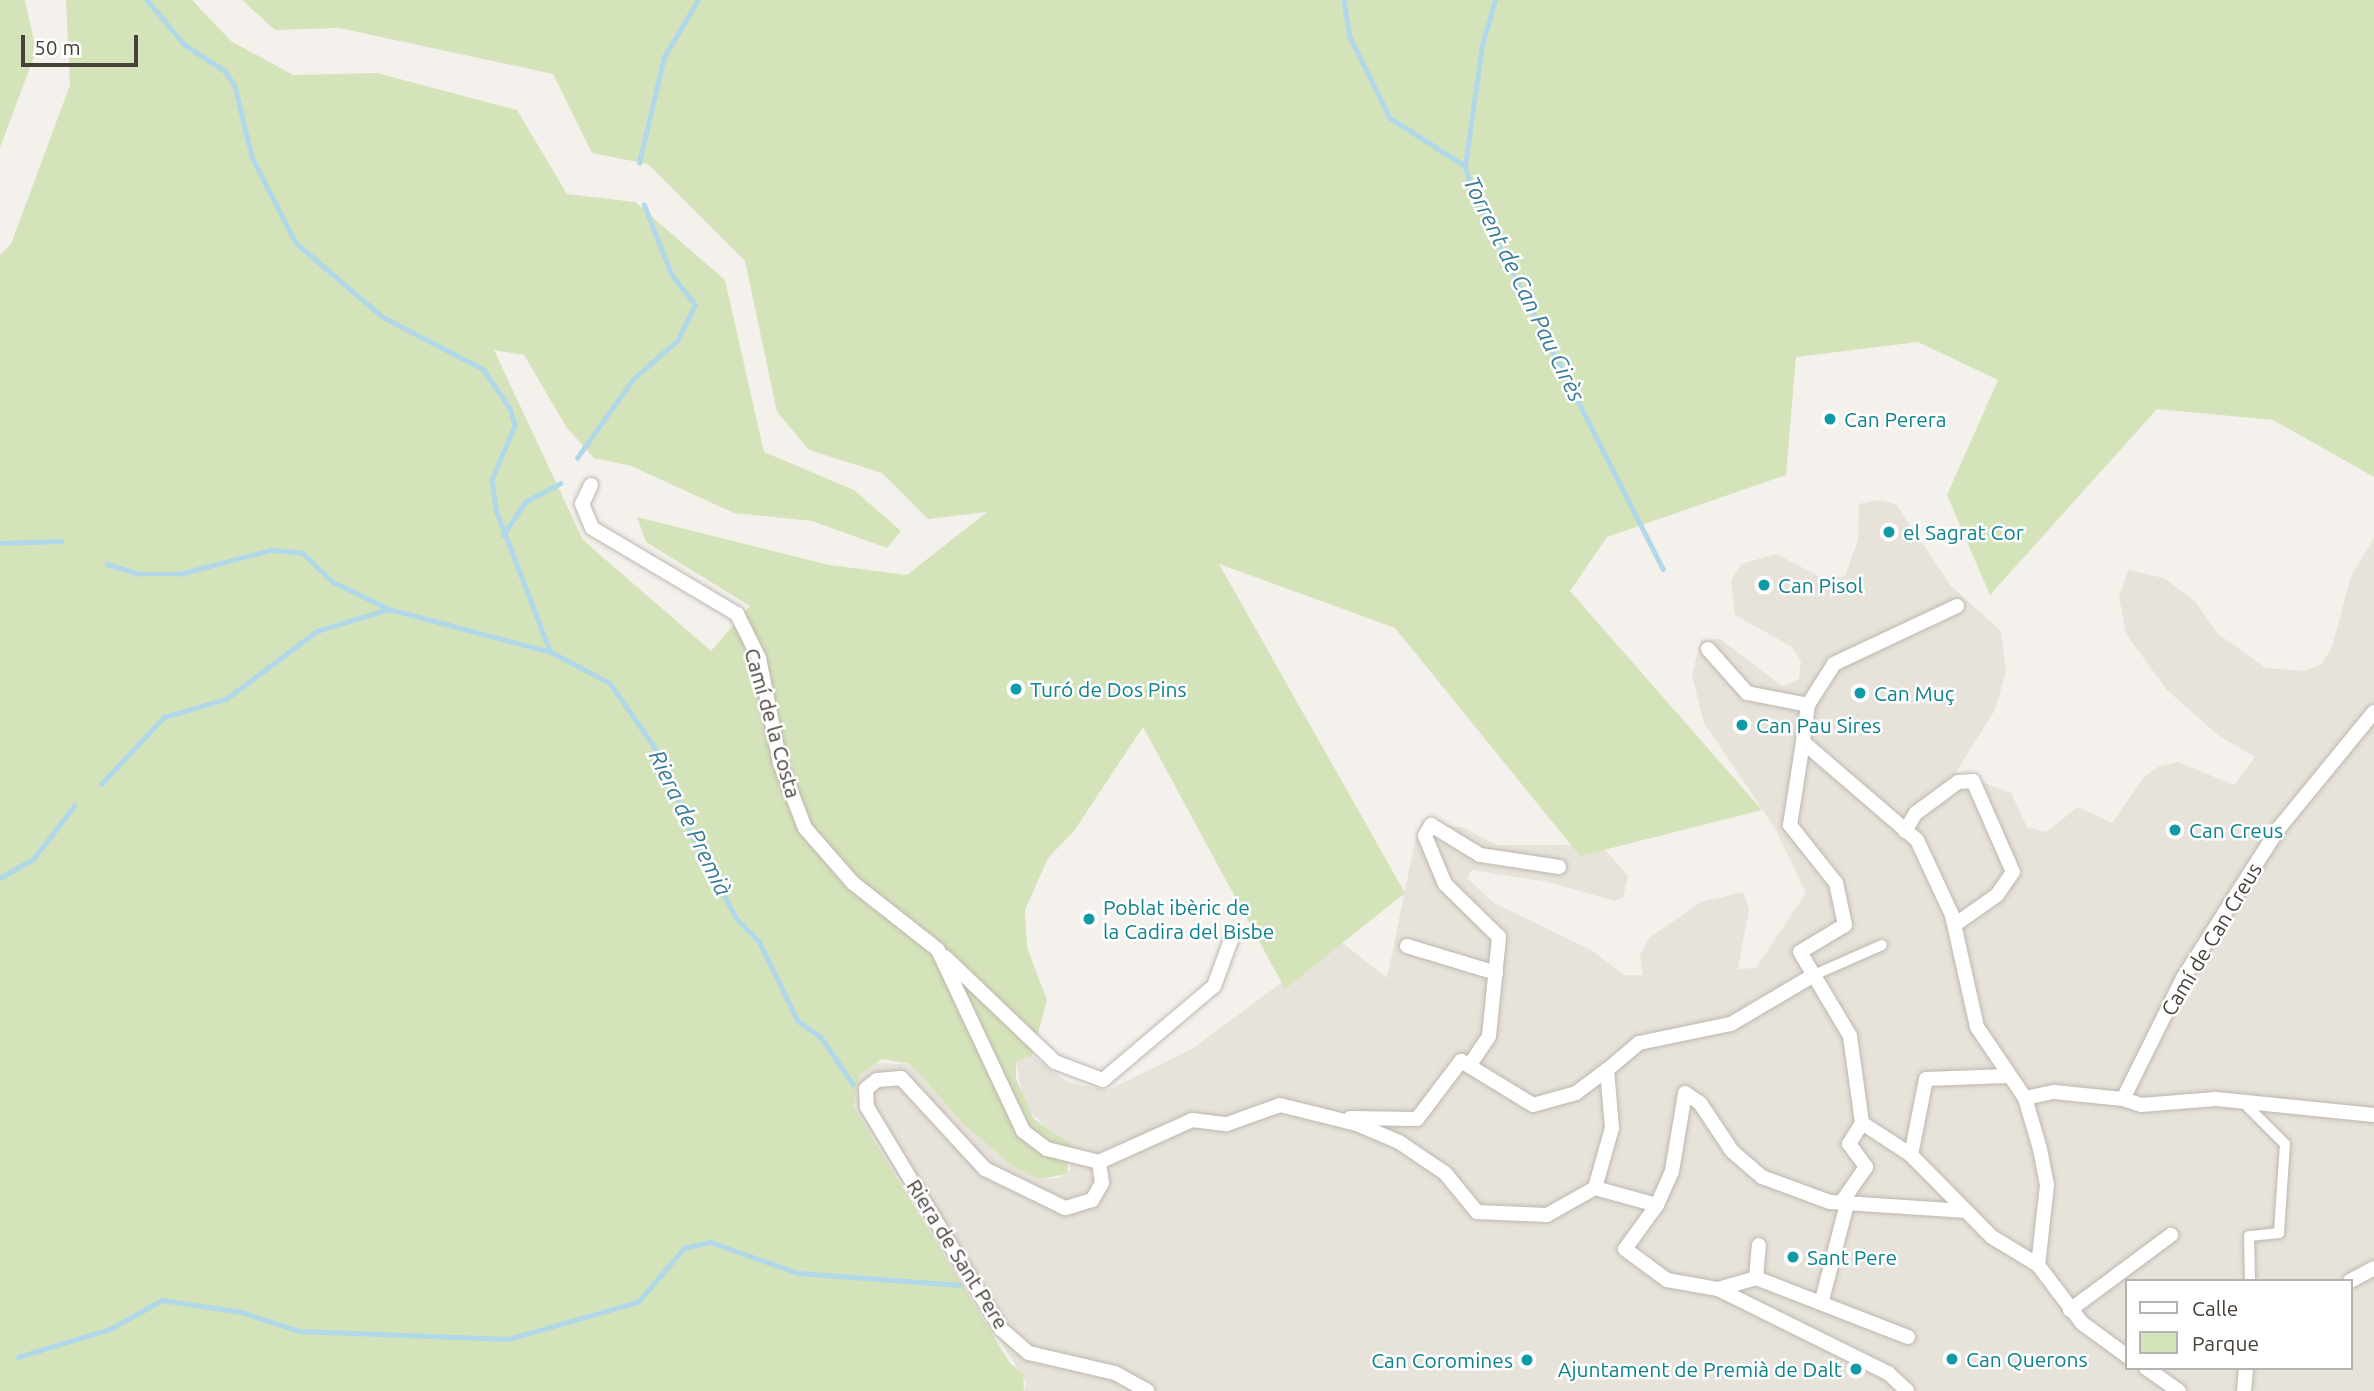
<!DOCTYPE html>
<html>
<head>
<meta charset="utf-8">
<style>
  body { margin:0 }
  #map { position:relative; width:2374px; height:1391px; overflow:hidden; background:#f4f1ec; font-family:Ubuntu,sans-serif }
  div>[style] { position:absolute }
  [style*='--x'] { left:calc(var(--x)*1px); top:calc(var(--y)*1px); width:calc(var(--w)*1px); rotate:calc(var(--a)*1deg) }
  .residential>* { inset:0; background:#e7e2da }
  .green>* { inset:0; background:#d5e3ba }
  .stream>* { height:4.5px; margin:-2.25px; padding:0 2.25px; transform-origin:2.25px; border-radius:2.25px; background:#b0d8e9 }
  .roads { filter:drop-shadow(0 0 2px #beb7af) drop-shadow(0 0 2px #beb7af) }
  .pedestrian>* { height:10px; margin:-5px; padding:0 5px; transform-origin:5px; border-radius:5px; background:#fff }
  .minor>* { height:14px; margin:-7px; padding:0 7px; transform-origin:7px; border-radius:7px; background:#fff }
  .dots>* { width:19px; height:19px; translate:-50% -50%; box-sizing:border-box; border:4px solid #fff; border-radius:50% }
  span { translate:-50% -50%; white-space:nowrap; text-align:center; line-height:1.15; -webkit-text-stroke:5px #fff; paint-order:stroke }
  .culture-label { font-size:21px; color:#0d838f }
  .left { translate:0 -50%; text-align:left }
  .right { translate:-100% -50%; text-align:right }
  .street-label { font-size:21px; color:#47413a }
  .water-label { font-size:23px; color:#3a7b98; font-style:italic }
  .legend { position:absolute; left:2125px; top:1279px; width:228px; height:91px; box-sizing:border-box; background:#fff; border:2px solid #b5b3b0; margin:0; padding:9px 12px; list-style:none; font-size:21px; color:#47413a }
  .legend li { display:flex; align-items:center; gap:14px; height:35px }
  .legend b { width:35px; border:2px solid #b5b3b0 }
  .scale { position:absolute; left:21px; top:35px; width:117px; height:32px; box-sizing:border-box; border:4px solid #47413a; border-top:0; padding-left:9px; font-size:21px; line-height:24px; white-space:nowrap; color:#47413a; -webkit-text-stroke:5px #fff; paint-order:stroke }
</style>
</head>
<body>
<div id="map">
  <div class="residential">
    <i style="clip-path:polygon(evenodd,1877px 500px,1896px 504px,1951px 586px,2001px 631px,2006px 672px,1995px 710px,1956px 772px,2011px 793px,2027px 827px,2046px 832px,2078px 807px,2112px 823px,2144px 777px,2160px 766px,2178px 762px,2234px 785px,2255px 757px,2218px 735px,2167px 690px,2126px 634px,2119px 597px,2128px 570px,2164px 578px,2194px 600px,2218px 634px,2266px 668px,2304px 671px,2322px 664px,2332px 647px,2351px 576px,2374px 538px,2374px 1391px,1024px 1391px,1026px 1382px,853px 1106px,860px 1074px,870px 1063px,910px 1064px,964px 1125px,1015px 1168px,1039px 1179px,1059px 1178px,1071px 1169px,1061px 1143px,1024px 1105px,1016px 1061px,1032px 1056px,1069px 1083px,1108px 1090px,1192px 1049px,1339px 940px,1387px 978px,1416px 837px,1426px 821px,1464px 828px,1497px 845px,1601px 845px,1628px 876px,1623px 897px,1615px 901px,1548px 882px,1472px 870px,1467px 878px,1494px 903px,1593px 951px,1624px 975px,1643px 975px,1640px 955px,1649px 938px,1701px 902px,1743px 892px,1749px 909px,1738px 969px,1756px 968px,1806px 893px,1775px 828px,1704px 723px,1692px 675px,1701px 640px,1720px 639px,1782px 686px,1799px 679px,1801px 661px,1792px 647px,1735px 615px,1731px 580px,1741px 564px,1776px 554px,1826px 580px,1845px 576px,1858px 540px,1859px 504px,1877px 500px,2127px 1281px,2351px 1281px,2351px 1368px,2127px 1368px,2127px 1281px)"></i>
  </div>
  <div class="green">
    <i style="clip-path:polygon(0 0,25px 0,36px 51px,0 148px)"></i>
    <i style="clip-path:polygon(66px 0,192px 0,231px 41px,293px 75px,377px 73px,517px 110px,567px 194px,635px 202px,725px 280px,764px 452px,854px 490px,901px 531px,887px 548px,812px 521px,734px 513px,631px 466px,594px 458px,567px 428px,524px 355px,494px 350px,583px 540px,711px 651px,750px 606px,646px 542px,637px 517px,829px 565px,907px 575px,987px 512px,928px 519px,882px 473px,809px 450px,777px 412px,745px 261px,648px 164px,592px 153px,553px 74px,339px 28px,275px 30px,242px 0,2374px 0,2374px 477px,2273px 420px,2157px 409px,1990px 595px,1947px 495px,1998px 380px,1918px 342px,1796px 357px,1786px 475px,1607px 537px,1570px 591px,1762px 810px,1580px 856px,1395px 628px,1219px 564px,1405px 893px,1285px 989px,1143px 727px,1074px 831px,1048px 858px,1025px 910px,1027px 947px,1047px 1000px,1032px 1056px,1016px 1061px,1016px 1079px,1034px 1119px,1070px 1144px,1067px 1174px,1039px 1179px,1015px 1168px,964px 1125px,910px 1064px,882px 1059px,860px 1074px,853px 1106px,1010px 1363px,1023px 1374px,1024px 1391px,0 1391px,0 255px,11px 244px,70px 85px)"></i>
  </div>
  <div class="stream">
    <i style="--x:147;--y:0;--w:59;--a:49.8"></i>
    <i style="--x:185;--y:45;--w:48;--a:33"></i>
    <i style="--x:225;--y:71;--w:18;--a:56"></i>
    <i style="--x:235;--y:86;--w:73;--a:76.5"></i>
    <i style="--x:252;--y:157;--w:97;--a:62.9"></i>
    <i style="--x:296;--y:243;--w:114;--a:40.4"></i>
    <i style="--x:383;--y:317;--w:113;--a:27.5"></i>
    <i style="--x:483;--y:369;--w:47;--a:55.3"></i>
    <i style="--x:510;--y:408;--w:19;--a:74"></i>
    <i style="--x:515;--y:426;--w:59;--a:113.1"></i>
    <i style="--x:492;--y:480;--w:30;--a:82"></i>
    <i style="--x:496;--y:510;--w:151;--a:69"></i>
    <i style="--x:1344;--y:0;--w:37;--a:81"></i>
    <i style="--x:1350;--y:37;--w:90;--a:63.7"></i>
    <i style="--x:1390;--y:118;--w:89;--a:32.6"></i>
    <i style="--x:1465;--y:166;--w:31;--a:73"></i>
    <i style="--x:1474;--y:196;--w:418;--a:63.1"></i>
    <i style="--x:639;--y:163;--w:109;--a:-76.7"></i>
    <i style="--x:664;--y:57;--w:66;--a:-59.2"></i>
    <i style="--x:1465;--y:166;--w:122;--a:-82"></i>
    <i style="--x:1482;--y:45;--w:47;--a:-73.9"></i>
    <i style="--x:577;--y:458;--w:97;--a:-54.7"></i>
    <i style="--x:633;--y:379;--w:58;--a:-40.8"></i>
    <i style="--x:677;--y:341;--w:40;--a:-63.4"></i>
    <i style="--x:695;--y:305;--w:39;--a:-128"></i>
    <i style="--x:671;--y:274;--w:74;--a:-111.4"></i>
    <i style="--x:503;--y:535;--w:40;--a:-56"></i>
    <i style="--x:525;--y:502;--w:40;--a:-28"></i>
    <i style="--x:0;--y:543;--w:61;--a:-1.9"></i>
    <i style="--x:107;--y:564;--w:34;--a:17"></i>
    <i style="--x:140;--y:574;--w:39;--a:0"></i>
    <i style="--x:179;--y:574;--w:95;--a:-14.6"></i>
    <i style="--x:271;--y:550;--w:32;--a:5"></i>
    <i style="--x:303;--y:553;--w:42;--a:44"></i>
    <i style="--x:333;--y:582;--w:62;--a:25.7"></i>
    <i style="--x:389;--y:609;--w:168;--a:14.9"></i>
    <i style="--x:551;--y:652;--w:67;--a:27.7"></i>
    <i style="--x:610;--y:683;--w:96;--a:55.2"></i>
    <i style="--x:665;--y:762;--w:73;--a:70.1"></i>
    <i style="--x:690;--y:831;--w:100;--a:61.9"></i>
    <i style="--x:737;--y:919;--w:31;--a:45"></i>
    <i style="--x:759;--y:941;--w:89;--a:64"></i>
    <i style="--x:798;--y:1021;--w:28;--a:35"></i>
    <i style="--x:821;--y:1037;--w:57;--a:55.8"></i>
    <i style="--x:101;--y:784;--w:92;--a:-46.8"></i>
    <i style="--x:164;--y:717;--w:65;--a:-16.2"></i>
    <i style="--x:226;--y:699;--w:114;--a:-36.8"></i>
    <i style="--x:317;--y:631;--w:75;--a:-17"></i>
    <i style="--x:0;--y:878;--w:39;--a:-30"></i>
    <i style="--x:34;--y:858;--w:66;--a:-52.4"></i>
    <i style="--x:18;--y:1357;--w:96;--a:-16.9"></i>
    <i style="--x:110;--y:1329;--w:60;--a:-29.1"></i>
    <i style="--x:162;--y:1300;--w:80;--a:8.6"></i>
    <i style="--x:241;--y:1312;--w:61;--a:18.1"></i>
    <i style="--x:299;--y:1331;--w:209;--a:2.2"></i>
    <i style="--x:508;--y:1339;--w:135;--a:-15.9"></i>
    <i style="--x:638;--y:1302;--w:71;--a:-49.6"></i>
    <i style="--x:684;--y:1248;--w:27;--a:-13"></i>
    <i style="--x:710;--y:1242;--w:93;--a:19.4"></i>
    <i style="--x:798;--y:1273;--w:162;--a:4.2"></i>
  </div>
  <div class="roads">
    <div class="pedestrian">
      <i style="--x:1814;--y:975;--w:74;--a:-23.8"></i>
      <i style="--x:2242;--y:1101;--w:61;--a:45"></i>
      <i style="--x:2285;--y:1144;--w:89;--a:93.9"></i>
      <i style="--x:2279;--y:1233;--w:30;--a:174"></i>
      <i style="--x:2249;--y:1236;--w:45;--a:88.7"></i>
    </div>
    <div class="minor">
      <i style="--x:591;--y:485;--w:21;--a:115"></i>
      <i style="--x:582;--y:504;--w:26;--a:67"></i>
      <i style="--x:592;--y:528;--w:169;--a:30.7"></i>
      <i style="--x:737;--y:614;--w:49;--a:63.4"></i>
      <i style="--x:759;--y:658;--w:107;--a:78.7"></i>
      <i style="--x:780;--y:763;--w:70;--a:69"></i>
      <i style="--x:805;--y:828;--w:73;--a:48.9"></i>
      <i style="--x:853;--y:883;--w:108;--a:38.2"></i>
      <i style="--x:938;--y:950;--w:200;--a:64.8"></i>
      <i style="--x:1023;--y:1131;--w:30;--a:37"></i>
      <i style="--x:1047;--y:1149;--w:54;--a:14"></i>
      <i style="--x:1099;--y:1162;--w:102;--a:-24.3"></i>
      <i style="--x:1192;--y:1120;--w:35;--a:7"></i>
      <i style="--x:1227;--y:1124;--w:56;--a:-19.7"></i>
      <i style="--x:1280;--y:1105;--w:79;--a:13.9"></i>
      <i style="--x:1357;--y:1124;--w:46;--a:23.2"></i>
      <i style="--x:1399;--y:1142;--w:55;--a:34"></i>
      <i style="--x:1445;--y:1173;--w:50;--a:50.6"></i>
      <i style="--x:1477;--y:1212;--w:70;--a:2.5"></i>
      <i style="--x:1547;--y:1215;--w:55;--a:-29.4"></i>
      <i style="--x:1595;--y:1188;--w:62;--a:-74.2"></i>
      <i style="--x:1612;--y:1128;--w:58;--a:-94.9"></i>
      <i style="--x:1607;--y:1070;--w:42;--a:-40.2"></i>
      <i style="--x:1639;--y:1043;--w:94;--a:-11.7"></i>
      <i style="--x:1731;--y:1024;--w:96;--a:-30.6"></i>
      <i style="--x:1957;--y:606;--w:136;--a:154.8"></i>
      <i style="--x:1834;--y:664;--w:49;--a:122.4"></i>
      <i style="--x:1808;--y:705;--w:37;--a:98"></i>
      <i style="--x:1803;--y:742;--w:150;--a:40.7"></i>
      <i style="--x:1917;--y:840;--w:83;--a:65"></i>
      <i style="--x:1952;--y:915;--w:115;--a:77.4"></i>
      <i style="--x:1977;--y:1027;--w:86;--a:55.9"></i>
      <i style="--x:2025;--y:1098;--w:53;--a:73.6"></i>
      <i style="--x:2040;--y:1149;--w:37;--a:79"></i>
      <i style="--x:2047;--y:1185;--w:81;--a:96.4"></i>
      <i style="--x:1708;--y:649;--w:59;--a:48.4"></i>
      <i style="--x:1747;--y:693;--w:62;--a:11.1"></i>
      <i style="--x:1803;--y:742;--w:84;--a:98.9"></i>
      <i style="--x:1790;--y:825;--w:74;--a:51.6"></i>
      <i style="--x:1836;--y:883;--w:43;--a:77.9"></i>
      <i style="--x:1845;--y:925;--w:52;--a:149"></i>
      <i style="--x:1800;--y:952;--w:98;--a:59.2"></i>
      <i style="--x:1850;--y:1036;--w:88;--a:82.1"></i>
      <i style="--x:1862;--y:1123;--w:59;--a:33.1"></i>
      <i style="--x:1911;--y:1155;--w:115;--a:45.4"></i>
      <i style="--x:1992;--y:1237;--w:54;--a:31.3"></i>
      <i style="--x:2038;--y:1265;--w:73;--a:52.8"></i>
      <i style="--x:2082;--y:1323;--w:56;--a:36.3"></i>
      <i style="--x:1905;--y:831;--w:21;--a:-59"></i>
      <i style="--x:1916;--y:813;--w:52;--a:-36.4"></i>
      <i style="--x:1958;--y:782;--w:15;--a:-4"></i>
      <i style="--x:1973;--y:781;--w:99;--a:66.3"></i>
      <i style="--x:2013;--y:872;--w:28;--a:125"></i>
      <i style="--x:1997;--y:895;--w:50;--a:144.7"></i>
      <i style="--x:1407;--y:946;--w:93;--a:16.9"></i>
      <i style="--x:945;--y:957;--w:152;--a:43.7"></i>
      <i style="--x:1055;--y:1062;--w:51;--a:20.6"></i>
      <i style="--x:1103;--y:1080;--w:145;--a:-40.3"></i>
      <i style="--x:1214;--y:986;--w:49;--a:-69.7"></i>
      <i style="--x:1471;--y:1063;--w:32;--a:-56"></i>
      <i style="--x:1489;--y:1036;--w:100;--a:-84.2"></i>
      <i style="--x:1499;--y:937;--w:76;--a:-135.5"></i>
      <i style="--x:1445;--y:884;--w:52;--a:-112.6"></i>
      <i style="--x:1425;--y:836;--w:13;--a:-61"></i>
      <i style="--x:1431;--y:825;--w:57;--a:31.5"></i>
      <i style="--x:1480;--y:855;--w:80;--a:8.6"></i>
      <i style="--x:2025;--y:1098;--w:30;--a:-12"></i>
      <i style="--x:2054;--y:1092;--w:69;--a:5.8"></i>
      <i style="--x:2123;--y:1099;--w:135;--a:-63.6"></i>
      <i style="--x:2183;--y:978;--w:178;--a:-57.4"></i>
      <i style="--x:2279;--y:828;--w:150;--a:-50.7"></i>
      <i style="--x:2123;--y:1099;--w:19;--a:18"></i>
      <i style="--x:2141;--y:1105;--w:75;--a:-4.6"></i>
      <i style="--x:2216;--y:1099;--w:159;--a:5.8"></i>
      <i style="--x:1350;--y:1118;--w:67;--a:0.9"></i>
      <i style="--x:1417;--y:1119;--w:73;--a:-52.8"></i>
      <i style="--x:1461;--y:1061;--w:84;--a:31.4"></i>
      <i style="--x:1533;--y:1105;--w:45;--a:-15.6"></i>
      <i style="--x:1576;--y:1093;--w:39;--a:-37"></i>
      <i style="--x:1911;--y:1155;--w:77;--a:-78.8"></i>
      <i style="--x:1926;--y:1079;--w:81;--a:-2.1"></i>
      <i style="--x:1099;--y:1162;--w:21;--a:82"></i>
      <i style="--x:1102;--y:1183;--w:20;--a:120"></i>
      <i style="--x:1092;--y:1200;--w:28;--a:163"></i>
      <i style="--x:1065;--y:1208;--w:89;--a:-154"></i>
      <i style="--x:985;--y:1169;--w:124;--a:-132.7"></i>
      <i style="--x:901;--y:1078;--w:24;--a:175"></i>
      <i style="--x:877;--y:1080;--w:14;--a:141"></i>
      <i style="--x:866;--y:1089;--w:18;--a:87"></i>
      <i style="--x:867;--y:1107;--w:259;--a:58.9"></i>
      <i style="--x:1001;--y:1329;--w:37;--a:41"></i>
      <i style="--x:1029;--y:1353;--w:88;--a:13.1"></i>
      <i style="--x:1115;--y:1373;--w:37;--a:29"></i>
      <i style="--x:1595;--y:1188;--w:64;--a:15.3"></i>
      <i style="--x:1657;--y:1205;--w:37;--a:-66"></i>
      <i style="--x:1672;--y:1171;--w:79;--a:-80.5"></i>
      <i style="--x:1685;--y:1093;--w:18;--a:34"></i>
      <i style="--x:1700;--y:1103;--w:58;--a:56.3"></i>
      <i style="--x:1732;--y:1151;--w:40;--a:41"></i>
      <i style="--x:1762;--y:1177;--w:72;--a:20.2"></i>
      <i style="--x:1830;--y:1202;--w:134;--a:3.8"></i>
      <i style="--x:1841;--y:1203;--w:44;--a:-55.2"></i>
      <i style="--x:1866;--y:1167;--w:29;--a:-126"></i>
      <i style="--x:1849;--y:1144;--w:25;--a:-58"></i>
      <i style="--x:1657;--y:1205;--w:54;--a:126"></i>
      <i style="--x:1625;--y:1249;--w:52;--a:36.4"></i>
      <i style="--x:1667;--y:1280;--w:52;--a:10"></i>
      <i style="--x:1718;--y:1289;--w:190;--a:26.3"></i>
      <i style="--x:1888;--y:1373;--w:26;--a:43"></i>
      <i style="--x:1756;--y:1278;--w:33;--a:-85"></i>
      <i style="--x:2350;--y:1281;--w:27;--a:-28"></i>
      <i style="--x:1718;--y:1289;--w:40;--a:-16"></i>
      <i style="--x:1756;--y:1278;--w:163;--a:21.2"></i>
      <i style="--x:1822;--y:1300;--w:99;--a:-75.4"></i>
      <i style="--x:2070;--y:1310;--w:126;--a:-36.6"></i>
      <i style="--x:2146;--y:1368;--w:40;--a:34.9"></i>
      <i style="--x:2244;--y:1391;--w:23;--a:-85"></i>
    </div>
  </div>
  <div class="dots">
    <i style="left:1830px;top:419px;background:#0f9aa8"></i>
    <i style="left:1889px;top:532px;background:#0f9aa8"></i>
    <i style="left:1764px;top:585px;background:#0f9aa8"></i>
    <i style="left:1016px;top:689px;background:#0f9aa8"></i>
    <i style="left:1860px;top:693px;background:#0f9aa8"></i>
    <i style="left:1742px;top:725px;background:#0f9aa8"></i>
    <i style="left:2175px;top:830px;background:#0f9aa8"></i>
    <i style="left:1089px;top:919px;background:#0f9aa8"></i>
    <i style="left:1793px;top:1257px;background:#0f9aa8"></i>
    <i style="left:1952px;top:1359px;background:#0f9aa8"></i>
    <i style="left:1527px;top:1360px;background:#0f9aa8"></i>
    <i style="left:1856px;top:1369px;background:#0f9aa8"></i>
  </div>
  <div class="culture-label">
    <span class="left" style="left:1844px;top:419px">Can Perera</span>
    <span class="left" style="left:1903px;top:532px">el Sagrat Cor</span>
    <span class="left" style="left:1778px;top:585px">Can Pisol</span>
    <span class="left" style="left:1030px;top:689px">Turó de Dos Pins</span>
    <span class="left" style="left:1874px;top:693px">Can Muç</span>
    <span class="left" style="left:1756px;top:725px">Can Pau Sires</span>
    <span class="left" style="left:2189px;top:830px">Can Creus</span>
    <span class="left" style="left:1103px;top:919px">Poblat ibèric de<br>la Cadira del Bisbe</span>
    <span class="left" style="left:1807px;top:1257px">Sant Pere</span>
    <span class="left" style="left:1966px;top:1359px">Can Querons</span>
    <span class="right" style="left:1513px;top:1360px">Can Coromines</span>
    <span class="right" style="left:1842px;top:1369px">Ajuntament de Premià de Dalt</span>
  </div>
  <div class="street-label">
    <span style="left:773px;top:723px;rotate:74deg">Camí de la Costa</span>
    <span style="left:2211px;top:939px;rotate:-59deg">Camí de Can Creus</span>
    <span style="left:958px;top:1254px;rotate:58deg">Riera de Sant Pere</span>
  </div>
  <div class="water-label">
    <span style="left:1524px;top:289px;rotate:64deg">Torrent de Can Pau Cirès</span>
    <span style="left:690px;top:823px;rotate:64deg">Riera de Premià</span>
  </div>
  <ul class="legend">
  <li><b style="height:9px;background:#fff"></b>Calle</li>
  <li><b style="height:19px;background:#d5e3ba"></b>Parque</li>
  </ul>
  <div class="scale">50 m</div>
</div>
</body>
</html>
